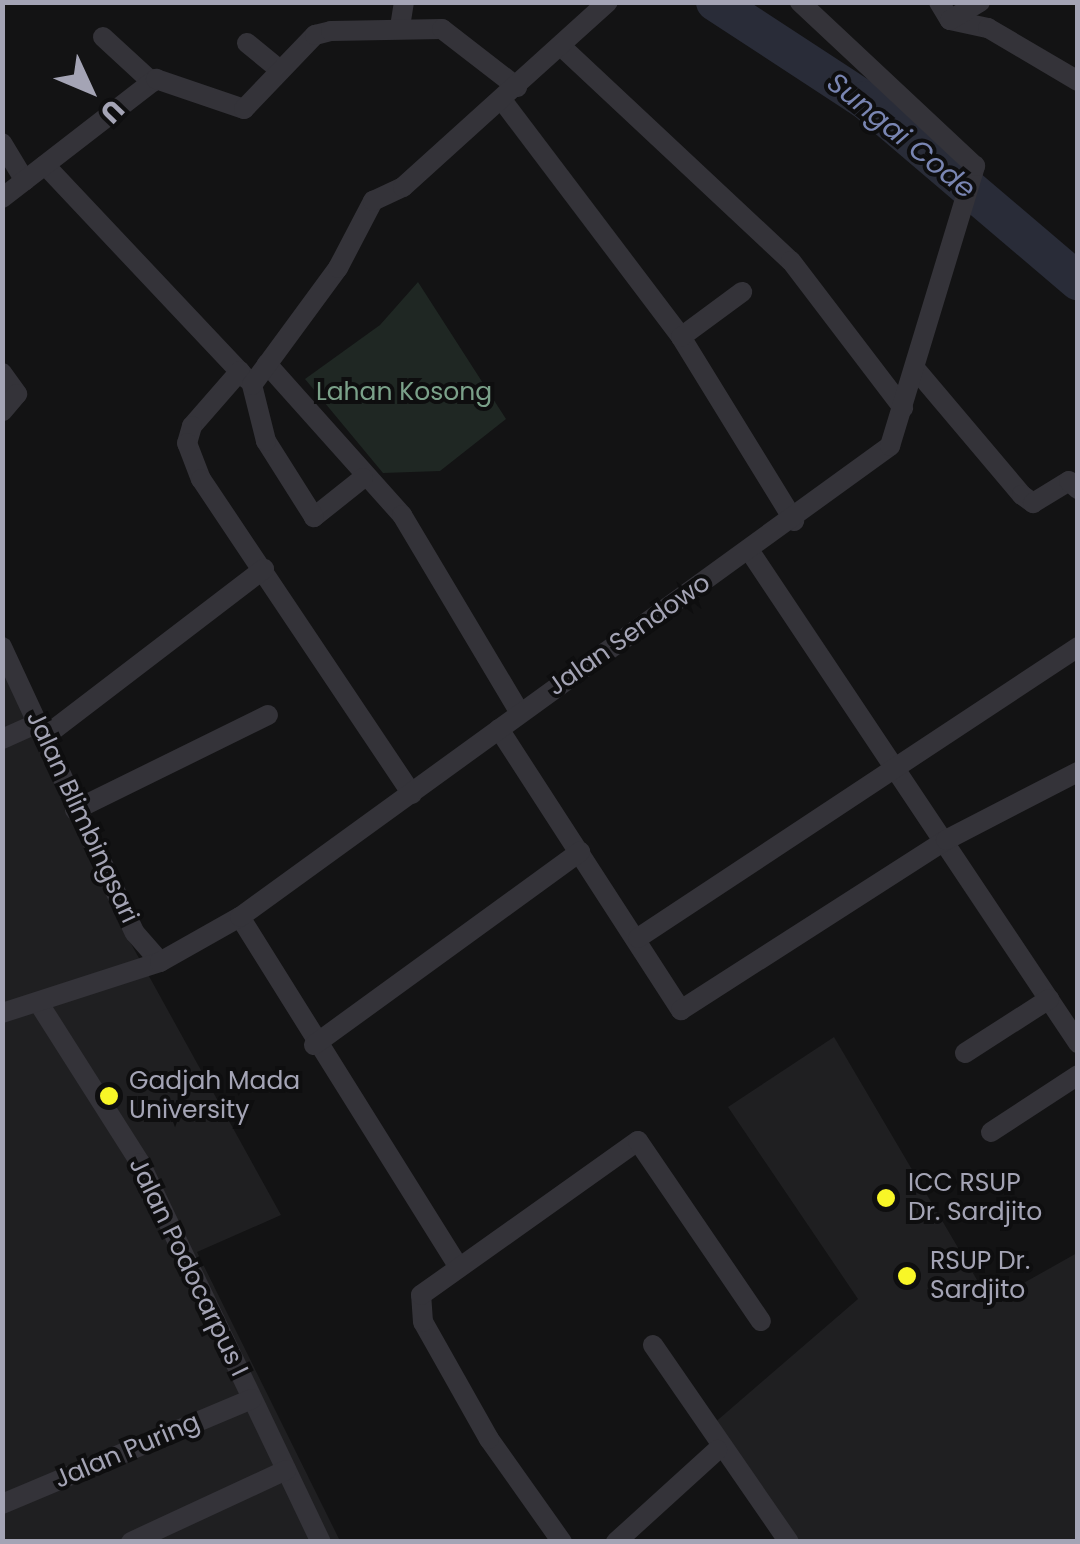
<!DOCTYPE html>
<html>
<head>
<meta charset="utf-8">
<style>
  body { margin:0 }
  #map { position:relative; width:1080px; height:1544px; overflow:hidden; background:#131314; font-family:Poppins,sans-serif }
  div>[style] { position:absolute }
  [style*='--x'] { left:calc(var(--x)*1px); top:calc(var(--y)*1px); width:calc(var(--w)*1px); rotate:calc(var(--a)*1deg) }
  .built>* { inset:0; background:#1f1f21 }
  .green>* { inset:0; background:#1f2723 }
  .river>* { height:38px; margin:-19px; padding:0 19px; transform-origin:19px; border-radius:19px; background:#292c38 }
  .minor>* { height:20px; margin:-10px; padding:0 10px; transform-origin:10px; border-radius:10px; background:#343339 }
  .dots>* { width:28px; height:28px; translate:-50% -50%; box-sizing:border-box; border:5px solid #0e0e0f; border-radius:50% }
  span { translate:-50% -50%; white-space:nowrap; text-align:center; line-height:1.15; -webkit-text-stroke:8px #0e0e0f; paint-order:stroke }
  .park-label { font-size:25px; color:#7aa189 }
  .street-label { font-size:25px; color:#a4a4b5 }
  .poi-label { font-size:25px; color:#a4a4b5 }
  .left { translate:0 -50%; text-align:left }
  .water-label { font-size:28px; color:#7985b2; font-style:italic }
  .frame { position:absolute; inset:0; border:5px solid #a4a4b5; pointer-events:none }
  .north { position:absolute; left:40px; top:40px; width:100px; height:100px; -webkit-text-stroke:8px #0e0e0f; paint-order:stroke; rotate:134deg; font-size:28px; font-weight:700; line-height:40px; text-align:center; color:#a4a4b5 }
  .north::after { content:''; display:block; margin:auto; width:35px; height:45px; background:#a4a4b5; clip-path:polygon(50% 0,100% 100%,50% 72%,0 100%) }
</style>
</head>
<body>
<div id="map">
  <div class="built">
    <i style="clip-path:polygon(2px 660px,124px 931px,281px 1215px,197px 1252px,340px 1541px,3px 1541px)"></i>
    <i style="clip-path:polygon(834px 1037px,990px 1302px,1077px 1253px,1077px 1541px,795px 1541px,712px 1425px,858px 1299px,728px 1107px)"></i>
  </div>
  <div class="green">
    <i style="clip-path:polygon(418px 282px,506px 419px,440px 471px,383px 473px,305px 379px,380px 325px)"></i>
  </div>
  <div class="river">
    <i style="--x:715;--y:2;--w:179;--a:33.2"></i>
    <i style="--x:865;--y:100;--w:280;--a:40.4"></i>
  </div>
  <div class="minor">
    <i style="--x:939;--y:2;--w:21;--a:59"></i>
    <i style="--x:950;--y:20;--w:39;--a:12"></i>
    <i style="--x:988;--y:28;--w:104;--a:30.5"></i>
    <i style="--x:950;--y:20;--w:35;--a:-31"></i>
    <i style="--x:400;--y:27;--w:25;--a:-81"></i>
    <i style="--x:103;--y:37;--w:67;--a:42.6"></i>
    <i style="--x:247;--y:43;--w:43;--a:39.3"></i>
    <i style="--x:563;--y:48;--w:312;--a:43.1"></i>
    <i style="--x:791;--y:261;--w:185;--a:52.7"></i>
    <i style="--x:502;--y:100;--w:297;--a:52.9"></i>
    <i style="--x:681;--y:337;--w:216;--a:58.4"></i>
    <i style="--x:2;--y:143;--w:44;--a:58.8"></i>
    <i style="--x:45;--y:165;--w:294;--a:46.7"></i>
    <i style="--x:2;--y:198;--w:195;--a:-37.7"></i>
    <i style="--x:156;--y:79;--w:93;--a:18.8"></i>
    <i style="--x:244;--y:109;--w:103;--a:-46.2"></i>
    <i style="--x:315;--y:35;--w:16;--a:-14"></i>
    <i style="--x:331;--y:31;--w:111;--a:-1"></i>
    <i style="--x:442;--y:29;--w:95;--a:37.7"></i>
    <i style="--x:681;--y:337;--w:76;--a:-36.4"></i>
    <i style="--x:267;--y:364;--w:203;--a:48.2"></i>
    <i style="--x:402;--y:515;--w:230;--a:59.2"></i>
    <i style="--x:240;--y:371;--w:73;--a:131.1"></i>
    <i style="--x:192;--y:426;--w:18;--a:106"></i>
    <i style="--x:187;--y:443;--w:39;--a:69"></i>
    <i style="--x:201;--y:479;--w:379;--a:56.2"></i>
    <i style="--x:918;--y:372;--w:161;--a:49.8"></i>
    <i style="--x:1022;--y:495;--w:14;--a:36"></i>
    <i style="--x:1033;--y:503;--w:42;--a:-31.4"></i>
    <i style="--x:1069;--y:481;--w:12;--a:42"></i>
    <i style="--x:2;--y:373;--w:26;--a:54"></i>
    <i style="--x:17;--y:394;--w:23;--a:130"></i>
    <i style="--x:363;--y:478;--w:63;--a:141.5"></i>
    <i style="--x:314;--y:517;--w:90;--a:-122.3"></i>
    <i style="--x:266;--y:441;--w:58;--a:-104"></i>
    <i style="--x:252;--y:385;--w:145;--a:-53.7"></i>
    <i style="--x:338;--y:268;--w:76;--a:-62.4"></i>
    <i style="--x:373;--y:201;--w:33;--a:-25"></i>
    <i style="--x:403;--y:187;--w:276;--a:-42.1"></i>
    <i style="--x:749;--y:550;--w:593;--a:56.28"></i>
    <i style="--x:2;--y:647;--w:315;--a:65.1"></i>
    <i style="--x:135;--y:933;--w:38;--a:49"></i>
    <i style="--x:499;--y:729;--w:335;--a:57.1"></i>
    <i style="--x:681;--y:1010;--w:315;--a:-32.7"></i>
    <i style="--x:946;--y:840;--w:148;--a:-27.3"></i>
    <i style="--x:44;--y:737;--w:277;--a:-37.4"></i>
    <i style="--x:2;--y:739;--w:39;--a:-24"></i>
    <i style="--x:75;--y:810;--w:215;--a:-26.2"></i>
    <i style="--x:240;--y:917;--w:413;--a:58"></i>
    <i style="--x:638;--y:938;--w:528;--a:-33.48"></i>
    <i style="--x:38;--y:1002;--w:191;--a:57.6"></i>
    <i style="--x:140;--y:1163;--w:420;--a:64.5"></i>
    <i style="--x:2;--y:1013;--w:166;--a:-17.9"></i>
    <i style="--x:160;--y:962;--w:92;--a:-29.4"></i>
    <i style="--x:240;--y:917;--w:803;--a:-35.93"></i>
    <i style="--x:890;--y:446;--w:293;--a:-73.1"></i>
    <i style="--x:975;--y:166;--w:240;--a:-136.9"></i>
    <i style="--x:314;--y:1045;--w:329;--a:-36"></i>
    <i style="--x:965;--y:1053;--w:100;--a:-32.7"></i>
    <i style="--x:991;--y:1132;--w:104;--a:-33.2"></i>
    <i style="--x:653;--y:1345;--w:239;--a:55.4"></i>
    <i style="--x:2;--y:1504;--w:271;--a:-22.8"></i>
    <i style="--x:131;--y:1542;--w:171;--a:-24.9"></i>
    <i style="--x:562;--y:1542;--w:126;--a:-125.3"></i>
    <i style="--x:489;--y:1439;--w:134;--a:-119.4"></i>
    <i style="--x:423;--y:1322;--w:27;--a:-94"></i>
    <i style="--x:421;--y:1295;--w:266;--a:-35.4"></i>
    <i style="--x:638;--y:1141;--w:218;--a:55.7"></i>
    <i style="--x:616;--y:1542;--w:137;--a:-42.3"></i>
  </div>
  <div class="dots">
    <i style="left:109px;top:1096px;background:#f8f627"></i>
    <i style="left:886px;top:1198px;background:#f8f627"></i>
    <i style="left:907px;top:1276px;background:#f8f627"></i>
  </div>
  <div class="park-label">
    <span style="left:404px;top:392px">Lahan Kosong</span>
  </div>
  <div class="street-label">
    <span style="left:629px;top:635px;rotate:-35deg">Jalan Sendowo</span>
    <span style="left:82px;top:817px;rotate:65deg">Jalan Blimbingsari</span>
    <span style="left:188px;top:1267px;rotate:64deg">Jalan Podocarpus I</span>
    <span style="left:127px;top:1451px;rotate:-23deg">Jalan Puring</span>
  </div>
  <div class="poi-label">
    <span class="left" style="left:129px;top:1096px">Gadjah Mada<br>University</span>
    <span class="left" style="left:908px;top:1198px">ICC RSUP<br>Dr. Sardjito</span>
    <span class="left" style="left:930px;top:1276px">RSUP Dr.<br>Sardjito</span>
  </div>
  <div class="water-label">
    <span style="left:901px;top:136px;rotate:39deg">Sungai Code</span>
  </div>
  <div class="frame"></div>
  <div class="north">U</div>
</div>
</body>
</html>
